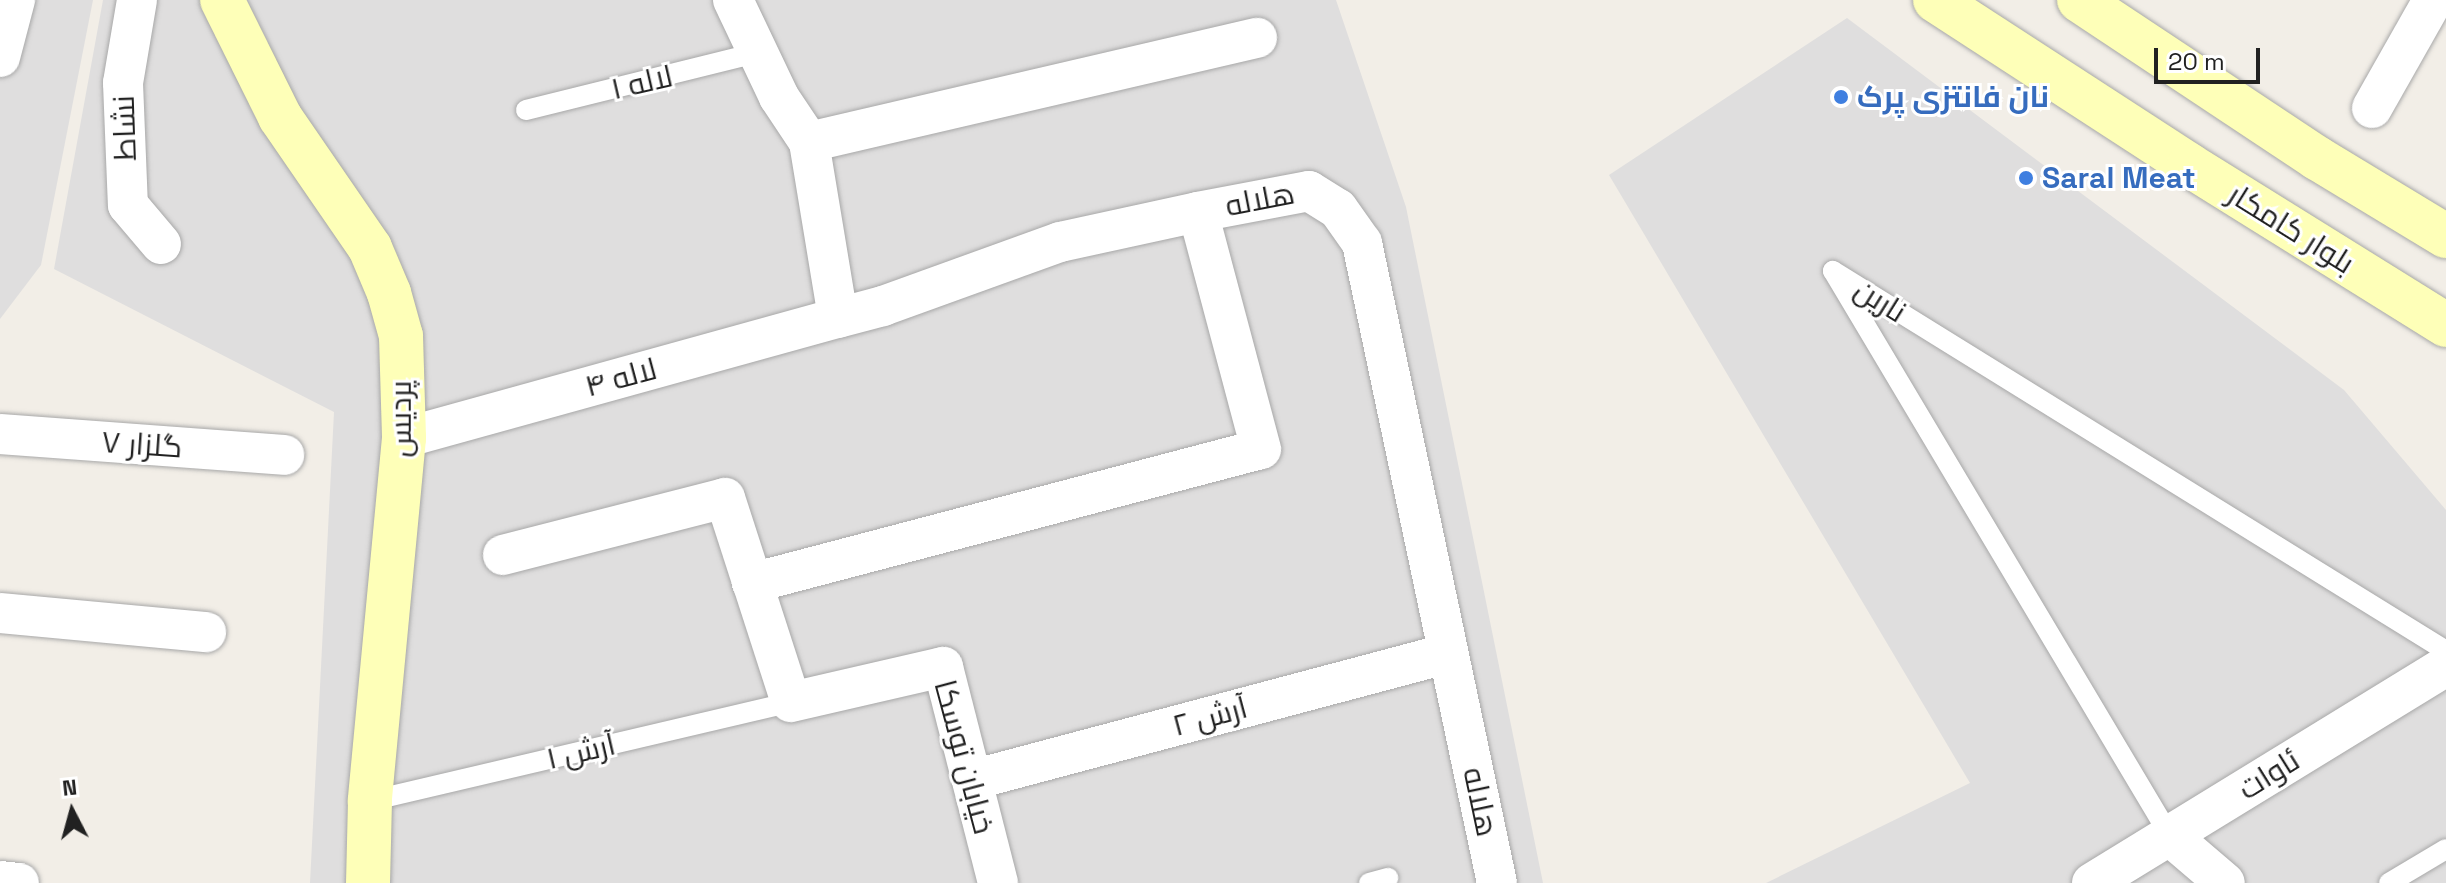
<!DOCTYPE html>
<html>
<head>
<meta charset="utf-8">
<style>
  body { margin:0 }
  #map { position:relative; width:2446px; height:883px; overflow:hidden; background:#f2eee7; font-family:"Space Grotesk",Cairo,sans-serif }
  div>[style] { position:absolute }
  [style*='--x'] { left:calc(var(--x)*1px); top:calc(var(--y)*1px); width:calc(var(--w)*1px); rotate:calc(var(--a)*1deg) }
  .residential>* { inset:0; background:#dfdede }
  .roads { filter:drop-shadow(0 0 2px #a8a8a8) drop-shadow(0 0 2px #a8a8a8) }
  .lane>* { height:20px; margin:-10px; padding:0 10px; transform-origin:10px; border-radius:10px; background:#fff }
  .street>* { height:40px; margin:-20px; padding:0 20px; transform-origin:20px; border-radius:20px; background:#fff }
  .secondary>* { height:44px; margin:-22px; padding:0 22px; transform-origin:22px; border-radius:22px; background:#feffb8 }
  .dots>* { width:22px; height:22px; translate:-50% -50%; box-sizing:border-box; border:4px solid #fff; border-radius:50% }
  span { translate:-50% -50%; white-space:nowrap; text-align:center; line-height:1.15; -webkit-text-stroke:6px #fff; paint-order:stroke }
  .street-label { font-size:30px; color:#212121 }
  .shop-label { font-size:30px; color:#366cbe; font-weight:700 }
  .left { translate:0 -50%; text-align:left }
  .north { position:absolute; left:32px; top:771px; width:80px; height:80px; -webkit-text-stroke:6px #fff; paint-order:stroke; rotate:354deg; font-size:22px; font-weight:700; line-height:32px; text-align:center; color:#212121 }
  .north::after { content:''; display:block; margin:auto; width:28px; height:36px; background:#212121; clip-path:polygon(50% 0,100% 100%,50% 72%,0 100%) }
  .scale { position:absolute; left:2154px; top:48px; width:106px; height:36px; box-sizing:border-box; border:4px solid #212121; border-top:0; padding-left:10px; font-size:24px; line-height:28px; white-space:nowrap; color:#212121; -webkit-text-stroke:6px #fff; paint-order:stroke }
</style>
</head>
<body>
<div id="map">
  <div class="residential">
    <i style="clip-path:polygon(0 0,93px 0,41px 265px,0 319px)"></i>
    <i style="clip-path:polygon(103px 0,1336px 0,1406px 207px,1543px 883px,310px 883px,334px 412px,54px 269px)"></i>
    <i style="clip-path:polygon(1847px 18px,2344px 390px,2446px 510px,2446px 883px,1766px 883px,1970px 783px,1609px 175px)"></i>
  </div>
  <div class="roads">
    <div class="lane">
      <i style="--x:526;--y:110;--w:238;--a:-13.9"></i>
      <i style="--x:370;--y:801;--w:432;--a:-13.2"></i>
      <i style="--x:2170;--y:836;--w:658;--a:-120.81"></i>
      <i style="--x:1833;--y:271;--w:721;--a:31.79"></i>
      <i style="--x:1369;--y:883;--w:20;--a:-15"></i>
      <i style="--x:2389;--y:883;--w:66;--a:-30.8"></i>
    </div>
    <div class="street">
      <i style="--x:137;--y:0;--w:84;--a:99.6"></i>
      <i style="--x:123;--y:83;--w:122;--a:87.7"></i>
      <i style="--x:128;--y:205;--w:51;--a:49.8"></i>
      <i style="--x:733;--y:0;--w:107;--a:64.6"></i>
      <i style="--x:779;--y:97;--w:54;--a:56.3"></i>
      <i style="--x:809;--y:142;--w:178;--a:80.6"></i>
      <i style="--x:838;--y:318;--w:47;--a:-14.9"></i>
      <i style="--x:883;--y:306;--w:188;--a:-19.9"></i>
      <i style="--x:1060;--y:242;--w:141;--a:-12.3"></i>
      <i style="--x:1198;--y:212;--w:113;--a:-10.7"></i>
      <i style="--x:1309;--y:191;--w:34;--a:32"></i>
      <i style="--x:1338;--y:209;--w:42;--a:54.8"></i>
      <i style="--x:1362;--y:243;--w:654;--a:78.09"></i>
      <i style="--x:0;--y:57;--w:59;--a:-75.3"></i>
      <i style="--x:2372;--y:108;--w:124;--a:-60.5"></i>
      <i style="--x:809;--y:142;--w:460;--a:-13.1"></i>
      <i style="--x:0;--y:434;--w:285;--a:4.2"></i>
      <i style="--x:404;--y:438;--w:450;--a:-15.5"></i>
      <i style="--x:503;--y:555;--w:229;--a:-14.4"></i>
      <i style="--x:725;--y:498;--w:214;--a:72.1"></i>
      <i style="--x:791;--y:702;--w:156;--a:-13"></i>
      <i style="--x:943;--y:667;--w:223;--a:75.7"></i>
      <i style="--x:752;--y:583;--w:526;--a:-14.75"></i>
      <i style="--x:1261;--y:449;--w:245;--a:-104.9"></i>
      <i style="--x:0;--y:613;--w:207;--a:5.3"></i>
      <i style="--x:972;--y:780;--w:493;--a:-14.9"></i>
      <i style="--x:2170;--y:836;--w:72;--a:40.5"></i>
      <i style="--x:0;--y:881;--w:19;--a:6"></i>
      <i style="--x:2092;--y:883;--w:415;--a:-31.5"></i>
    </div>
    <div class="secondary">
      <i style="--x:222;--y:0;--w:131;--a:63.6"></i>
      <i style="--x:280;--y:117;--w:159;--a:55.5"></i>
      <i style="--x:370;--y:248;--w:49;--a:67.1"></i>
      <i style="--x:389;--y:293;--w:45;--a:74.4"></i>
      <i style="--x:401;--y:336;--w:102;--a:88.3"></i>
      <i style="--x:404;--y:438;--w:365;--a:95.4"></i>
      <i style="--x:370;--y:801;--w:82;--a:91.4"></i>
      <i style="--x:1935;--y:0;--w:303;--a:33"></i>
      <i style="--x:2189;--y:165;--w:303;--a:31.9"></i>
      <i style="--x:2079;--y:0;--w:286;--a:33.6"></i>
      <i style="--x:2317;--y:158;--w:151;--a:31.2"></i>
    </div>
  </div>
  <div class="dots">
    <i style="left:1841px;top:97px;background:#3f7fe0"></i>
    <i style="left:2026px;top:178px;background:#3f7fe0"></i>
  </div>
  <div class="street-label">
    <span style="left:642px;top:83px;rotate:-13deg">لاله ۱</span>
    <span style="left:125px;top:128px;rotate:-92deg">نشاط</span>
    <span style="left:1260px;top:200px;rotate:-11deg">هلاله</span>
    <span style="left:2291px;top:229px;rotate:32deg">بلوار کامکار</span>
    <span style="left:1880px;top:301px;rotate:32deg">نارین</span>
    <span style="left:621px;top:378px;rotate:-15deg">لاله ۴</span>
    <span style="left:401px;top:419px;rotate:-90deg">پردیس</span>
    <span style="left:142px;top:445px;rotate:4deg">گلزار ۷</span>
    <span style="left:1210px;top:717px;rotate:-15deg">آرش ۲</span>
    <span style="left:581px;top:752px;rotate:-13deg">آرش ۱</span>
    <span style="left:964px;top:757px;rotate:75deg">خیابان توسکا</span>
    <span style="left:2269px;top:775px;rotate:-32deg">ئاوات</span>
    <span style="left:1480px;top:802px;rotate:78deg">هلاله</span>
  </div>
  <div class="shop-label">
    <span class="left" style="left:1857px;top:97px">نان فانتزی پرک</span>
    <span class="left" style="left:2042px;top:178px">Saral Meat</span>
  </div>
  <div class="north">N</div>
  <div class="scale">20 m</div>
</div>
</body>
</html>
